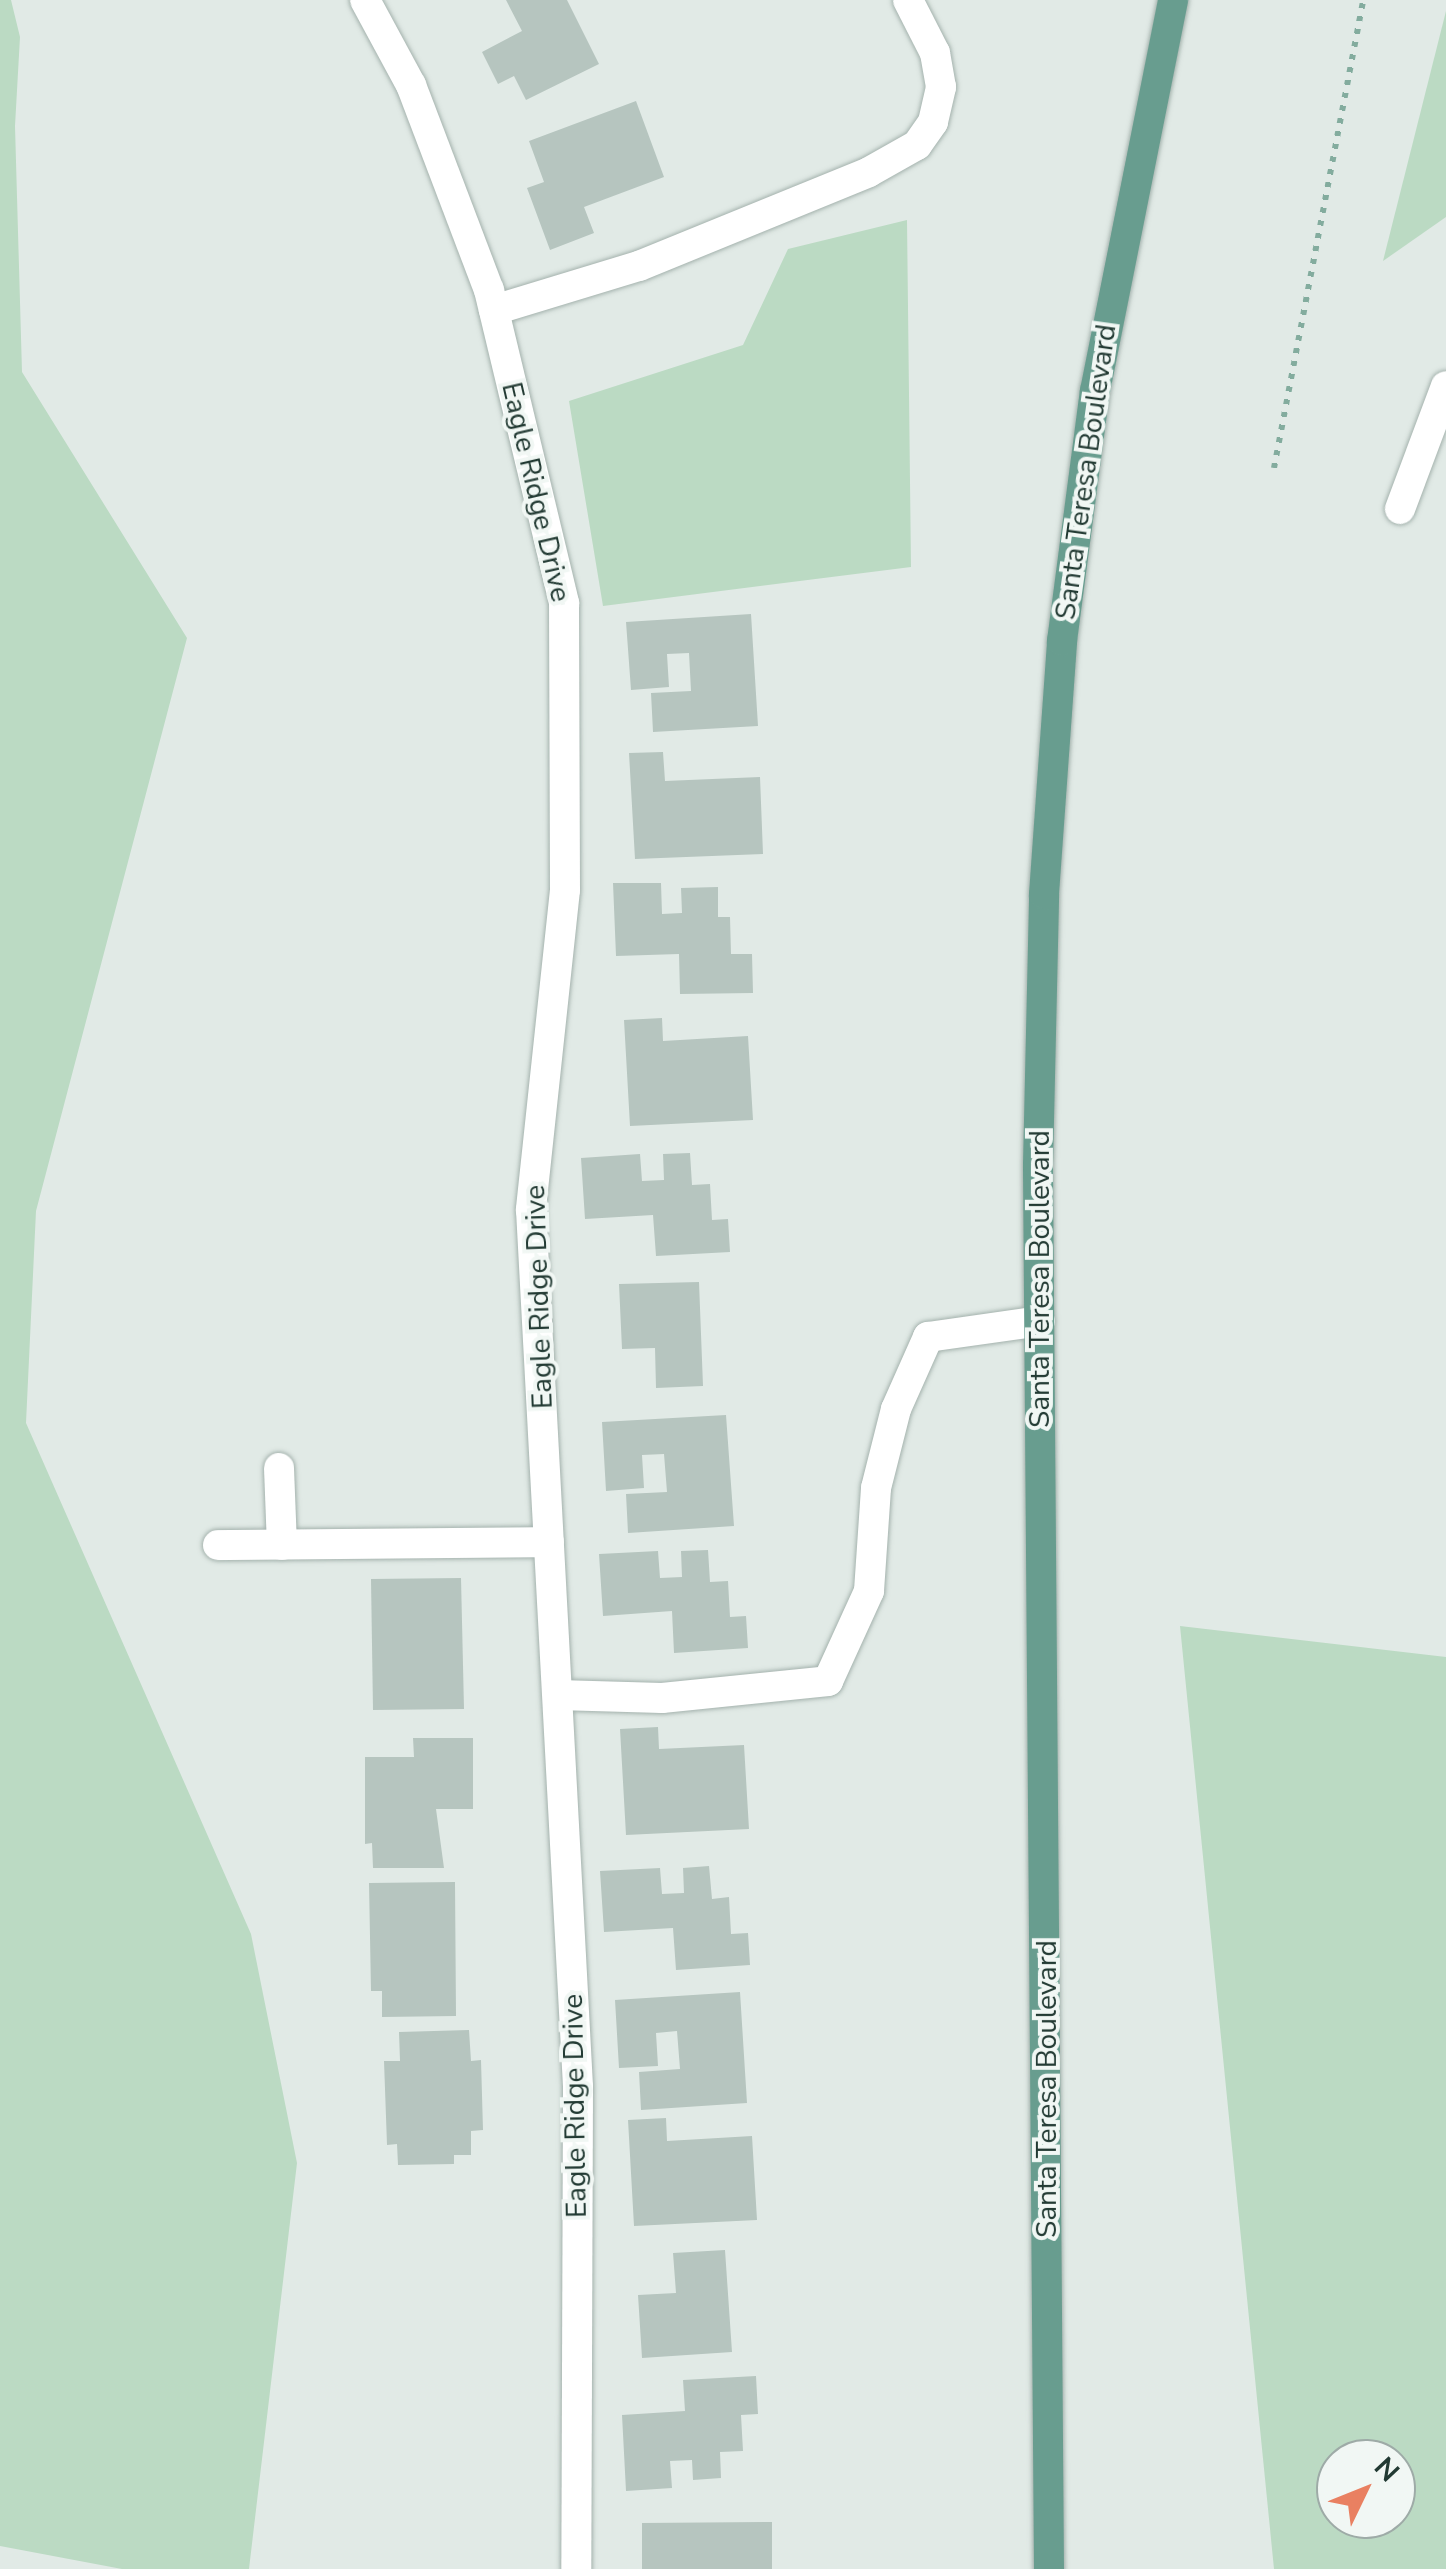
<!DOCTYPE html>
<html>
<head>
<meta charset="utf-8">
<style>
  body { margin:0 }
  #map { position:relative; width:1446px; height:2569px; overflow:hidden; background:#e1eae6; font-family:"Nunito Sans",sans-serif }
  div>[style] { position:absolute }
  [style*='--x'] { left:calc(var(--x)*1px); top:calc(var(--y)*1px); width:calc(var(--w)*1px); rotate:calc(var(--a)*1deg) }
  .green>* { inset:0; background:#bbdac3 }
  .building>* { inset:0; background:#b6c5bf }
  .path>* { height:6px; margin-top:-3px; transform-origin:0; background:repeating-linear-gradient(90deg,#83ac9e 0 5px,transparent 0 13px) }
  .roads { filter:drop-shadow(0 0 2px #a4b2ad) drop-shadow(0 0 2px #a4b2ad) }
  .minor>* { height:30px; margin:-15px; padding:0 15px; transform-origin:15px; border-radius:15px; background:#fff }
  .major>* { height:30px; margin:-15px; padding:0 15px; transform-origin:15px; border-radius:15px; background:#689d8f }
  span { translate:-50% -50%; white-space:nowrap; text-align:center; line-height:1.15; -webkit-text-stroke:8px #f1f7f4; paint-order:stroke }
  .street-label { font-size:28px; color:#223a33 }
  .north { position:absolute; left:1316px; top:2439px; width:100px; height:100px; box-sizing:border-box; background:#f1f7f4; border:2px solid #9eaba7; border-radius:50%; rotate:47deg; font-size:28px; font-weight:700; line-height:40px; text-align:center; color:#223a33 }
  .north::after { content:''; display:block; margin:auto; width:35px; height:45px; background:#e98061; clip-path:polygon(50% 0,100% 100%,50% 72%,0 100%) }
</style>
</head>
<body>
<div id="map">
  <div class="green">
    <i style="clip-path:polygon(0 0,11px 0,20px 37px,15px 126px,22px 372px,187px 638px,36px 1211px,26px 1423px,251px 1934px,297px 2163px,249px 2569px,122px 2569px,0 2546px)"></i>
    <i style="clip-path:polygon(1446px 11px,1446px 217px,1383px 261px)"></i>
    <i style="clip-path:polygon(907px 220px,911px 567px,603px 606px,569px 401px,743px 345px,788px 249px)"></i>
    <i style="clip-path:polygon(evenodd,1180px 1626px,1446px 1657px,1446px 2569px,1274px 2569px,1180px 1626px,1336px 2459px,1396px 2459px,1396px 2519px,1336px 2519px,1336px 2459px)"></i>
  </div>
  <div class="building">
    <i style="clip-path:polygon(506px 0,567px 0,599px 64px,526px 100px,514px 76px,498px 84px,482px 52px,522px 31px)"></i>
    <i style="clip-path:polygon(636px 101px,664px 177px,584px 207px,594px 233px,550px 250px,527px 188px,544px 182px,529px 141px)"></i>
    <i style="clip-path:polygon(751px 614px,758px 726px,653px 732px,651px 693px,691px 691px,689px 653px,667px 654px,669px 687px,631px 690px,626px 622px)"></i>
    <i style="clip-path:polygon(663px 752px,665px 781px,760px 777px,763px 854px,635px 859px,629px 753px)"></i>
    <i style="clip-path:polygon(613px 883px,661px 883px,662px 914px,682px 913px,681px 888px,718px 887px,718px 917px,730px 917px,731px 954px,752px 954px,753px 993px,680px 994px,679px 954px,616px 956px)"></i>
    <i style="clip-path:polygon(662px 1018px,663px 1041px,748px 1036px,753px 1120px,630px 1126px,624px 1020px)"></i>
    <i style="clip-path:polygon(690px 1153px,692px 1185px,710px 1184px,712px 1220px,728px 1219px,730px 1252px,656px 1256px,653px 1215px,585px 1219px,581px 1158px,640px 1154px,642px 1181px,664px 1180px,663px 1154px)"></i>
    <i style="clip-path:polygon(699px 1282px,703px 1386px,656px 1388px,655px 1348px,622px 1349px,619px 1284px)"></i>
    <i style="clip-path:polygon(726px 1415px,734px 1526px,628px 1533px,626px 1494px,667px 1492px,664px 1454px,642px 1455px,644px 1488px,606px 1491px,602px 1422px)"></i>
    <i style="clip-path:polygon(708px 1550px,710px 1582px,728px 1581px,730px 1617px,746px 1616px,748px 1648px,674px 1653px,672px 1611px,603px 1616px,599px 1554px,658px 1551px,660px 1578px,682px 1577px,681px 1551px)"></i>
    <i style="clip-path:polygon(461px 1578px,464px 1709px,373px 1710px,371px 1579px)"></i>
    <i style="clip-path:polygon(658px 1727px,659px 1749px,744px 1745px,749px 1829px,626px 1835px,620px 1729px)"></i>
    <i style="clip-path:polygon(413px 1738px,473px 1738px,473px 1809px,436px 1809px,444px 1868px,373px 1868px,372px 1843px,365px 1844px,365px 1757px,414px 1757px)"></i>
    <i style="clip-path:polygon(709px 1866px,712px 1899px,729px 1897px,731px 1934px,748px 1933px,750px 1965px,676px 1970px,673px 1928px,604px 1932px,600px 1871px,660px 1868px,662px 1894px,684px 1893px,683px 1868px)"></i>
    <i style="clip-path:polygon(455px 1882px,456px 2016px,382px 2017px,382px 1991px,371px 1991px,369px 1883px)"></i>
    <i style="clip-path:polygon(740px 1992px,747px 2103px,641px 2110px,639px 2072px,680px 2069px,677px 2031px,656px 2033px,658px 2066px,619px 2068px,615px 2000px)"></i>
    <i style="clip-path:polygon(469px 2030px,471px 2061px,481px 2060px,483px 2130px,471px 2131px,471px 2155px,454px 2155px,454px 2164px,398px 2165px,397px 2144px,387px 2145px,384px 2061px,400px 2061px,399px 2032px)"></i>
    <i style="clip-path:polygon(666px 2118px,667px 2141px,752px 2136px,757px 2220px,634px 2226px,628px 2120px)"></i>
    <i style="clip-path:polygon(725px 2250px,732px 2352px,642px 2358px,638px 2295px,676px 2293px,673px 2253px)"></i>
    <i style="clip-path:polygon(756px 2376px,758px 2414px,741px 2415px,743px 2451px,720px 2452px,721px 2478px,693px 2480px,692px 2460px,670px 2461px,672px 2488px,626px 2491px,622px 2415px,685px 2411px,683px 2380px)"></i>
    <i style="clip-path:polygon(772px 2522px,772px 2569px,642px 2569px,642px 2523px)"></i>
  </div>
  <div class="path">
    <i style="--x:1274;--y:468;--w:476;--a:-79.2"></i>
  </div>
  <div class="roads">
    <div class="minor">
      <i style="--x:365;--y:0;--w:97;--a:61.6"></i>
      <i style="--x:411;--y:85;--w:219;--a:69.2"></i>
      <i style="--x:489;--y:290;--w:322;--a:76.5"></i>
      <i style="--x:564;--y:603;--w:287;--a:89.8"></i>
      <i style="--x:565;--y:890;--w:322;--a:96.1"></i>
      <i style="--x:531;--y:1210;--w:878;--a:86.93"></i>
      <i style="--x:578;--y:2087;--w:482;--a:90.2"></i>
      <i style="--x:494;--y:310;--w:152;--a:-16.9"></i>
      <i style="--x:639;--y:266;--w:248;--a:-22.2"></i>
      <i style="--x:869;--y:172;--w:55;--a:-29.4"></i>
      <i style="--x:917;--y:145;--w:28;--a:-55"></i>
      <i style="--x:933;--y:122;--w:36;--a:-77"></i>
      <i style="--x:941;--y:87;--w:35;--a:-100"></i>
      <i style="--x:935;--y:53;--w:59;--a:-117"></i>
      <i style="--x:1400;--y:509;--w:131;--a:-69.5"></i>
      <i style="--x:279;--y:1468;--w:77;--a:87.8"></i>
      <i style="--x:218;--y:1545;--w:331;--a:-0.5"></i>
      <i style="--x:558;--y:1695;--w:104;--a:1.7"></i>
      <i style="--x:662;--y:1698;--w:167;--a:-5.8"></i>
      <i style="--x:828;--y:1681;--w:99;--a:-65.5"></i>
      <i style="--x:869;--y:1591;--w:103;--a:-86.1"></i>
      <i style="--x:876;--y:1488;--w:81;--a:-75.8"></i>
      <i style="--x:896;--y:1409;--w:79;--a:-66"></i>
      <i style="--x:928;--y:1337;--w:113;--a:-8.1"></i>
    </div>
    <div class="major">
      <i style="--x:1049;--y:2569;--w:1404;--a:-90.45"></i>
      <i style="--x:1038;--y:1165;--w:271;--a:-88.7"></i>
      <i style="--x:1044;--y:894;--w:254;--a:-85.9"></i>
      <i style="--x:1062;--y:641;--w:252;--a:-82.5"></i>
      <i style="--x:1095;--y:391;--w:399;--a:-78.7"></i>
    </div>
  </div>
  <div class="street-label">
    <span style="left:1086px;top:472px;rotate:-82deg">Santa Teresa Boulevard</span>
    <span style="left:536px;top:492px;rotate:77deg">Eagle Ridge Drive</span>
    <span style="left:1040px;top:1279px;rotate:-90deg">Santa Teresa Boulevard</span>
    <span style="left:539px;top:1297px;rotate:-92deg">Eagle Ridge Drive</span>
    <span style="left:1047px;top:2089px;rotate:-90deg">Santa Teresa Boulevard</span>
    <span style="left:575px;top:2106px;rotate:-91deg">Eagle Ridge Drive</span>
  </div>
  <div class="north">N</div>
</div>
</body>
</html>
